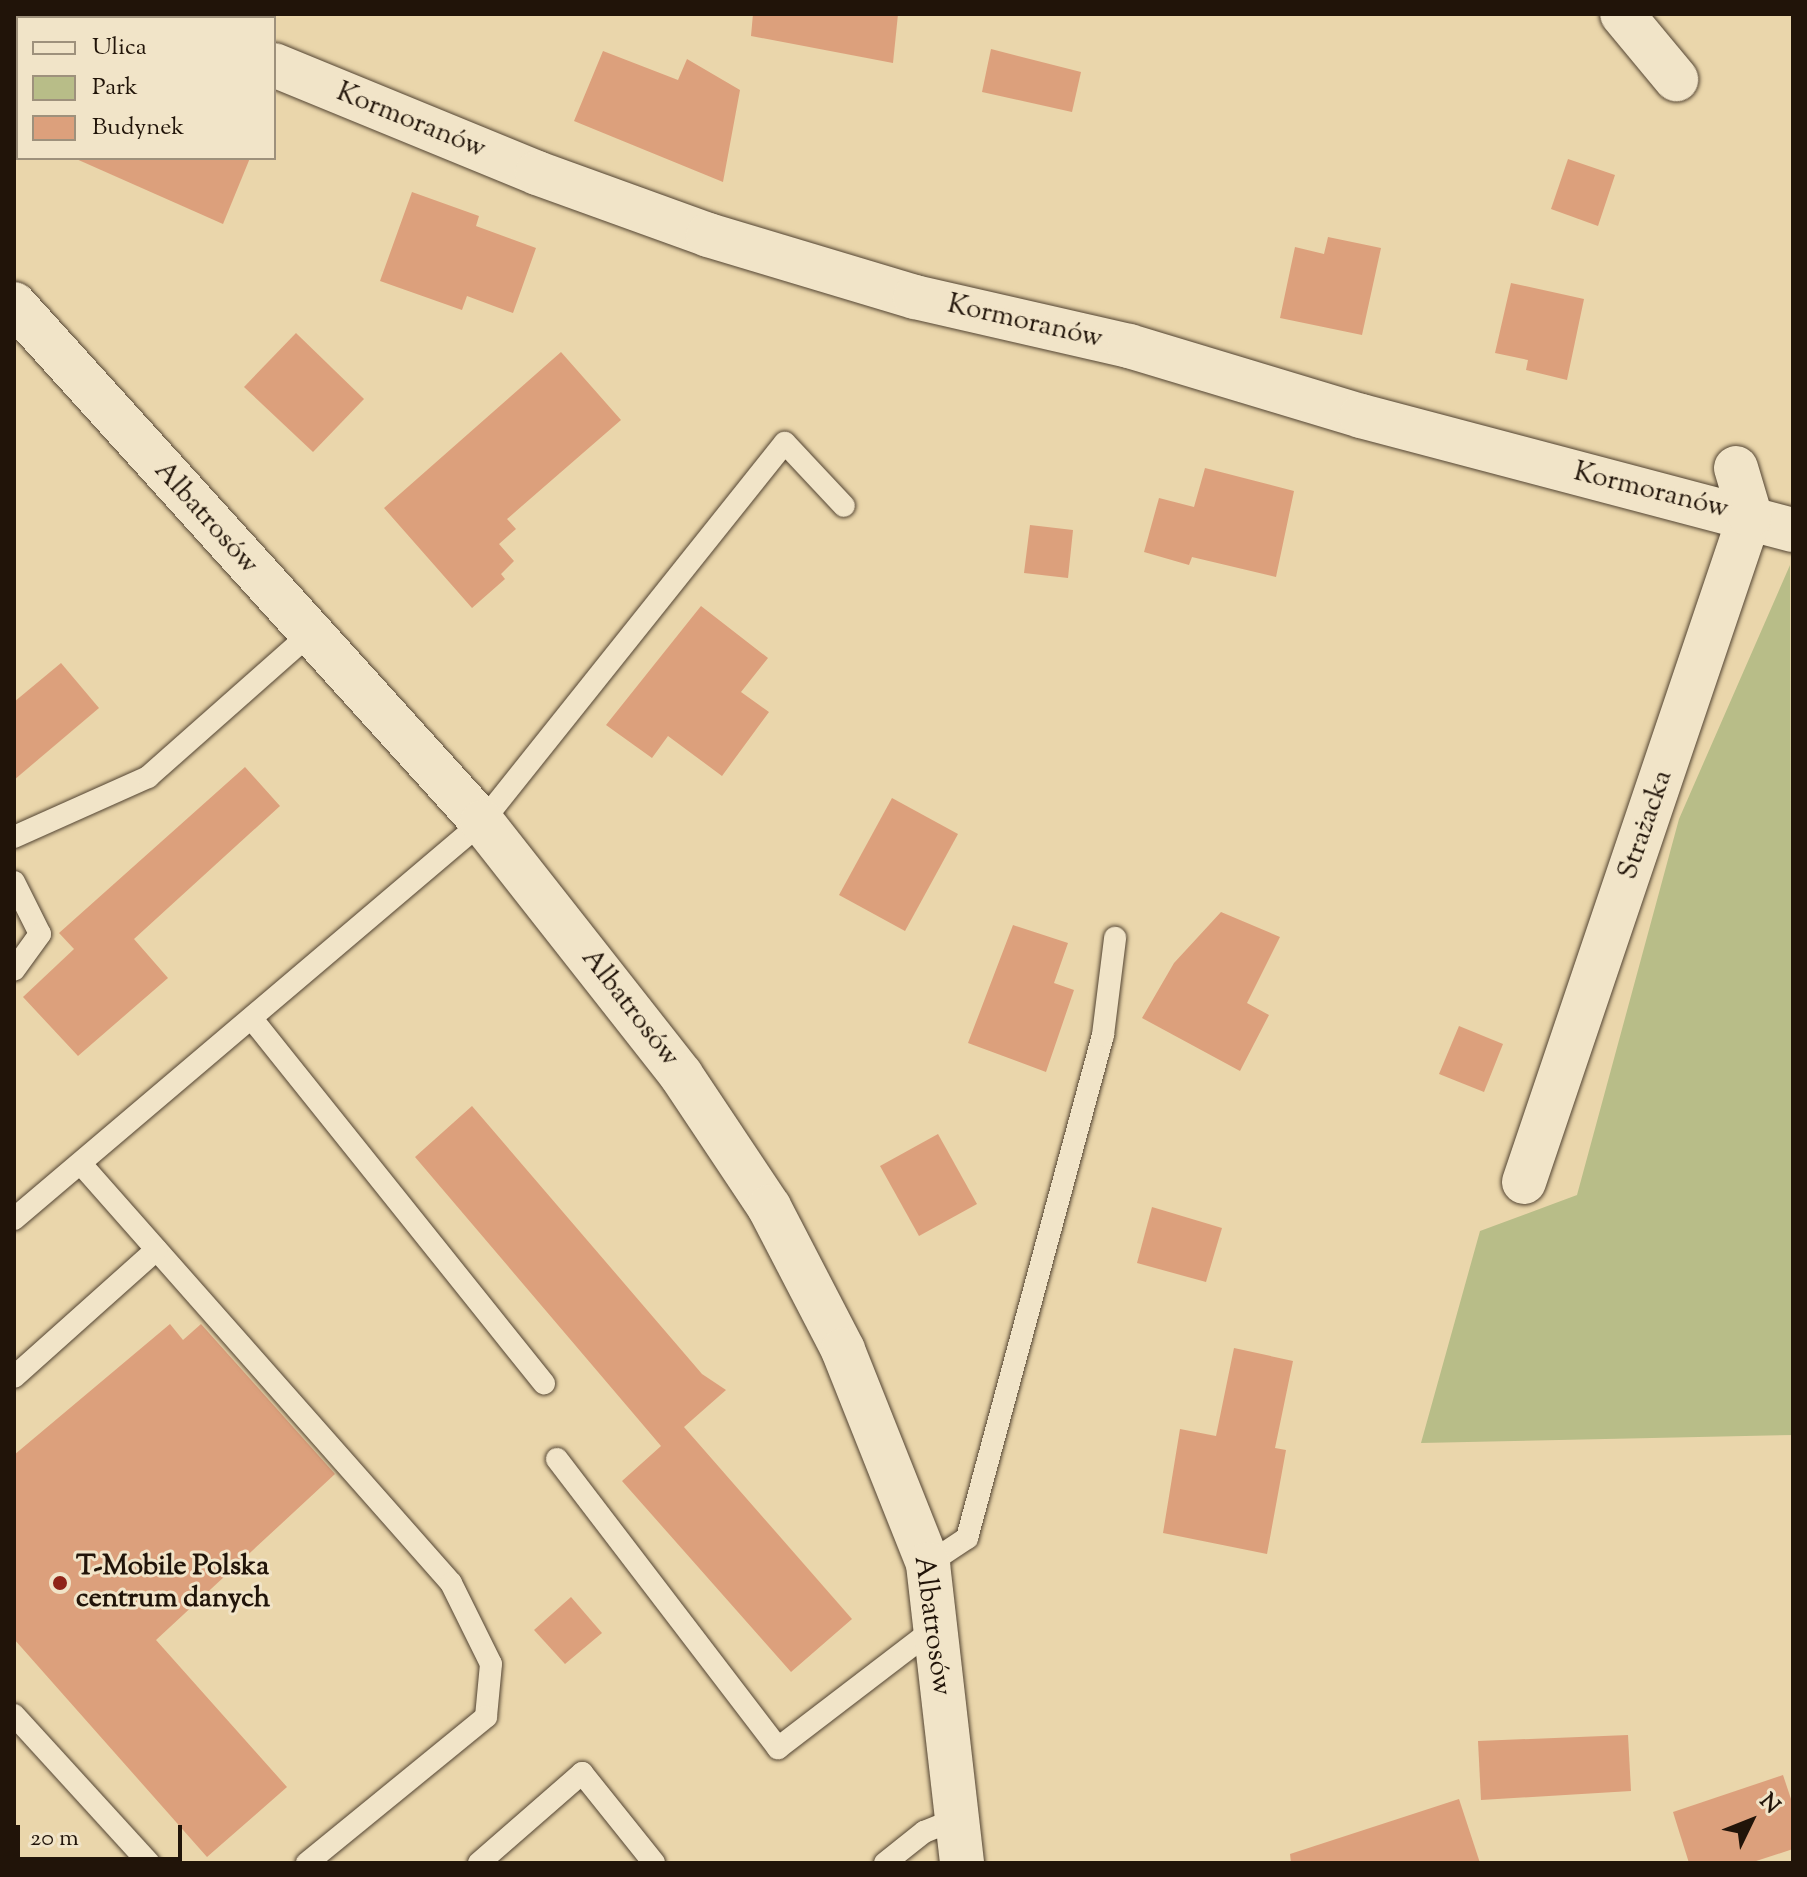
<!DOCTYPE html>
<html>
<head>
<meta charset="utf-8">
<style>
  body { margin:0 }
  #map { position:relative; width:1807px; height:1877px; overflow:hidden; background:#ead6ab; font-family:"Sorts Mill Goudy",serif }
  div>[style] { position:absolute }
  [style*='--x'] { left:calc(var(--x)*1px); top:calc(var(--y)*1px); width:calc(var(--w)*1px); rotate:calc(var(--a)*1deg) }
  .green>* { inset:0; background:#b8bd88 }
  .building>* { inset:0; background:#dca07c }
  .roads { filter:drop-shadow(0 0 2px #534432) drop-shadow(0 0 2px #534432) }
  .lane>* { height:22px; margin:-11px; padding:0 11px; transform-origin:11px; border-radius:11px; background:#f1e4c8 }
  .street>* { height:44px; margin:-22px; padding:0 22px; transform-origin:22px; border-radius:22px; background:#f1e4c8 }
  .dots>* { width:22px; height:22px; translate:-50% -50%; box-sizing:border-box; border:4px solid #f1e4c8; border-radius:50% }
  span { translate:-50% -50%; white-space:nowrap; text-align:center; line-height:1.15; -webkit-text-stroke:6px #f1e4c8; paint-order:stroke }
  .street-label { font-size:28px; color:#211409 }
  .poi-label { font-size:28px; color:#211409; font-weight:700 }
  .left { translate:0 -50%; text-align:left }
  .frame { position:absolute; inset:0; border:16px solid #211409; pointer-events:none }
  .legend { position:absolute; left:16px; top:16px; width:260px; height:144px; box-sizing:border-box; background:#f1e4c8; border:2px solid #9e917c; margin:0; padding:10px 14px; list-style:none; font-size:24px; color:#211409 }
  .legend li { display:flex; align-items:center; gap:16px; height:40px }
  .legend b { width:40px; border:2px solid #9e917c }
  .north { position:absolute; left:1711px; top:1781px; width:80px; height:80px; -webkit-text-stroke:6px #f1e4c8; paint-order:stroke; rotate:47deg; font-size:22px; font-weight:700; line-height:32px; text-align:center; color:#211409 }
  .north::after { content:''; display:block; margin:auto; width:28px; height:36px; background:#211409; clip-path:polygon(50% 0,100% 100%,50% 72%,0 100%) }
  .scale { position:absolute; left:16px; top:1825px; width:166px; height:36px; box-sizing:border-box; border:4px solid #211409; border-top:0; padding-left:10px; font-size:24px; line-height:28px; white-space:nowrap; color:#211409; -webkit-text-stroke:6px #f1e4c8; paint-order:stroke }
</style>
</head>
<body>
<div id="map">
  <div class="green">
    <i style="clip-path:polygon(1790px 565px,1793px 1435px,1421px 1443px,1480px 1231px,1577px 1195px,1679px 819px)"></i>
  </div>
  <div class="building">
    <i style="clip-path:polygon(753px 14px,898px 14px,893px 63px,751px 36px)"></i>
    <i style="clip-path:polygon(991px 49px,1081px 72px,1072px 112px,982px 92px)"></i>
    <i style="clip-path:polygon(603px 51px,678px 80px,687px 59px,740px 90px,723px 182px,574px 121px)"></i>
    <i style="clip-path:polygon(74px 158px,250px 158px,223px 224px)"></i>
    <i style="clip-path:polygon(1568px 159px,1615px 175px,1598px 226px,1551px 209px)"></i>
    <i style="clip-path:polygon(412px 192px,479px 216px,476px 226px,536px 248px,513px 313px,467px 296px,462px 310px,380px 281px)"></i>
    <i style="clip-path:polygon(1328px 237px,1381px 248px,1362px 335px,1280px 318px,1295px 247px,1324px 254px)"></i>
    <i style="clip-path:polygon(1511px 283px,1584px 299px,1567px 380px,1526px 370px,1528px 360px,1495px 353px)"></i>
    <i style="clip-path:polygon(296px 333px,364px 399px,313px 452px,244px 387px)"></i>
    <i style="clip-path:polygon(561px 352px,621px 420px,507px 519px,516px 529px,499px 544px,514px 561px,501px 574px,505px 579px,472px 608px,384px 508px)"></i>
    <i style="clip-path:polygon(1205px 468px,1294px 491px,1276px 577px,1192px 557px,1189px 565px,1144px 552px,1159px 498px,1194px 507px)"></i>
    <i style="clip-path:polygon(1030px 525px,1073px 530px,1068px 578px,1024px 573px)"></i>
    <i style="clip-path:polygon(701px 606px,768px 658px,741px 692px,769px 712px,722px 776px,668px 736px,652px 758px,606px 725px)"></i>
    <i style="clip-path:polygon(61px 663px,99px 708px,14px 780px,14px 702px)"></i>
    <i style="clip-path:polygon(245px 767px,280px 806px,134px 939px,168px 978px,78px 1056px,23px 997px,74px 949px,59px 933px)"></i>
    <i style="clip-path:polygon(892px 798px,958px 834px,905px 931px,839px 895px)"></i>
    <i style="clip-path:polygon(1221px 912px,1280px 937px,1247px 1003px,1269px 1015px,1240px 1071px,1142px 1018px,1174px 963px)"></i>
    <i style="clip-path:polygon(1013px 925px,1068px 943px,1054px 983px,1074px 990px,1046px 1072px,968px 1043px)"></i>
    <i style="clip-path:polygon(1459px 1026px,1503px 1044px,1484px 1092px,1439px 1074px)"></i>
    <i style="clip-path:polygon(472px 1106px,702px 1374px,726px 1390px,684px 1427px,852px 1619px,791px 1672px,622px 1481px,661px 1446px,415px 1157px)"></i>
    <i style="clip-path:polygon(938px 1134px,977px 1204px,919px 1236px,880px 1166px)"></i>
    <i style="clip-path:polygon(1152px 1207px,1222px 1228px,1206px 1282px,1137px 1263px)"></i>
    <i style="clip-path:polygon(170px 1324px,183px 1340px,201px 1324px,335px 1474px,156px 1640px,287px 1787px,207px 1857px,14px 1639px,14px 1455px)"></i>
    <i style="clip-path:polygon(1234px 1348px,1293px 1361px,1275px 1448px,1286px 1450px,1267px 1554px,1163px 1533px,1180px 1429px,1216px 1436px)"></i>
    <i style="clip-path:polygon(571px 1597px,602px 1633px,565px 1664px,534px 1630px)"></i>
    <i style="clip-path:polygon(1628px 1735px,1631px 1791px,1481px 1800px,1478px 1741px)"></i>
    <i style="clip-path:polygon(1783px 1775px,1793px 1805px,1793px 1849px,1750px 1863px,1689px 1863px,1673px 1812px)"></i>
    <i style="clip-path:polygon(1459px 1799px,1480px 1863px,1291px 1863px,1290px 1854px)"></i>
  </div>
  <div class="roads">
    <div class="lane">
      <i style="--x:14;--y:837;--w:147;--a:-24.1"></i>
      <i style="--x:148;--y:777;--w:217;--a:-41.5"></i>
      <i style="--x:14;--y:882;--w:58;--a:63.4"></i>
      <i style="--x:40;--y:934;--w:44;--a:125.8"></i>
      <i style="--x:252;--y:1019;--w:467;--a:51.3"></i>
      <i style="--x:81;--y:1164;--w:559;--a:48.55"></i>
      <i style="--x:451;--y:1583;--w:90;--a:63.7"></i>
      <i style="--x:491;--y:1664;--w:53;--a:95.4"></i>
      <i style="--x:486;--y:1717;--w:231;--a:140.8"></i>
      <i style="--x:14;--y:1219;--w:614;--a:-40.31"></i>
      <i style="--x:482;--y:822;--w:485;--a:-51.4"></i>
      <i style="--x:785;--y:443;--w:86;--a:46.9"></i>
      <i style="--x:14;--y:1377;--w:191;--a:-41.8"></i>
      <i style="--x:557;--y:1459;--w:364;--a:52.6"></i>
      <i style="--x:778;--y:1748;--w:198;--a:-37.4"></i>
      <i style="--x:928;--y:1564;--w:47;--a:-33.7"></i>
      <i style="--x:967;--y:1538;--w:521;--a:-74.87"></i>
      <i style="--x:1103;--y:1035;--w:98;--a:-82.9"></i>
      <i style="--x:14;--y:1715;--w:200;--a:47.6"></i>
      <i style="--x:479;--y:1863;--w:137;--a:-41.1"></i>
      <i style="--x:582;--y:1773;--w:115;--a:51.3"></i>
      <i style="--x:885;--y:1863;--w:50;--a:-38.5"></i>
      <i style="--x:924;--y:1832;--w:35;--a:-22"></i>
    </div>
    <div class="street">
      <i style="--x:148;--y:14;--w:12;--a:20"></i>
      <i style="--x:1622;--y:14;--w:85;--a:50.3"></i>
      <i style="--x:274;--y:65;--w:284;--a:22.3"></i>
      <i style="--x:537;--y:173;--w:182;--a:19.9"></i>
      <i style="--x:708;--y:235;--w:216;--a:16.7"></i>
      <i style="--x:915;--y:297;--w:220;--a:12.9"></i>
      <i style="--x:1129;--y:346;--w:242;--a:16.8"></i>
      <i style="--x:1361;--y:416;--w:447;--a:14.8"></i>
      <i style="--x:14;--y:304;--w:698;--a:47.9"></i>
      <i style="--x:482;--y:822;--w:322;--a:51.8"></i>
      <i style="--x:681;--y:1075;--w:159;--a:56.3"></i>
      <i style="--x:769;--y:1207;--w:161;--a:62.6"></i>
      <i style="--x:843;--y:1350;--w:230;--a:68.3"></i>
      <i style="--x:928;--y:1564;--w:301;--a:83.5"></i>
      <i style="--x:1524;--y:1182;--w:704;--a:-71.28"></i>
      <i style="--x:1750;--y:515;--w:49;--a:-106.6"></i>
    </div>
  </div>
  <div class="dots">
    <i style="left:60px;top:1583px;background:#8f2418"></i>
  </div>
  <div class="street-label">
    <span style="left:411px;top:121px;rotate:22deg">Kormoranów</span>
    <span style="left:1025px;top:322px;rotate:13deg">Kormoranów</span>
    <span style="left:1651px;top:491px;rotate:14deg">Kormoranów</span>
    <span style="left:206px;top:518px;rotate:48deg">Albatrosów</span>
    <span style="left:1646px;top:825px;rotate:-71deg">Strażacka</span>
    <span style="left:630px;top:1008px;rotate:52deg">Albatrosów</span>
    <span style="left:932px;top:1626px;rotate:82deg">Albatrosów</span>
  </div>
  <div class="poi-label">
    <span class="left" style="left:76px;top:1583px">T‑Mobile Polska<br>centrum danych</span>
  </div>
  <div class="frame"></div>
  <ul class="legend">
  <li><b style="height:10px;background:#f1e4c8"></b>Ulica</li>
  <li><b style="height:22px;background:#b8bd88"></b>Park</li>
  <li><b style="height:22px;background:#dca07c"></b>Budynek</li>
  </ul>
  <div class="north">N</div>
  <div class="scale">20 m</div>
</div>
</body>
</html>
